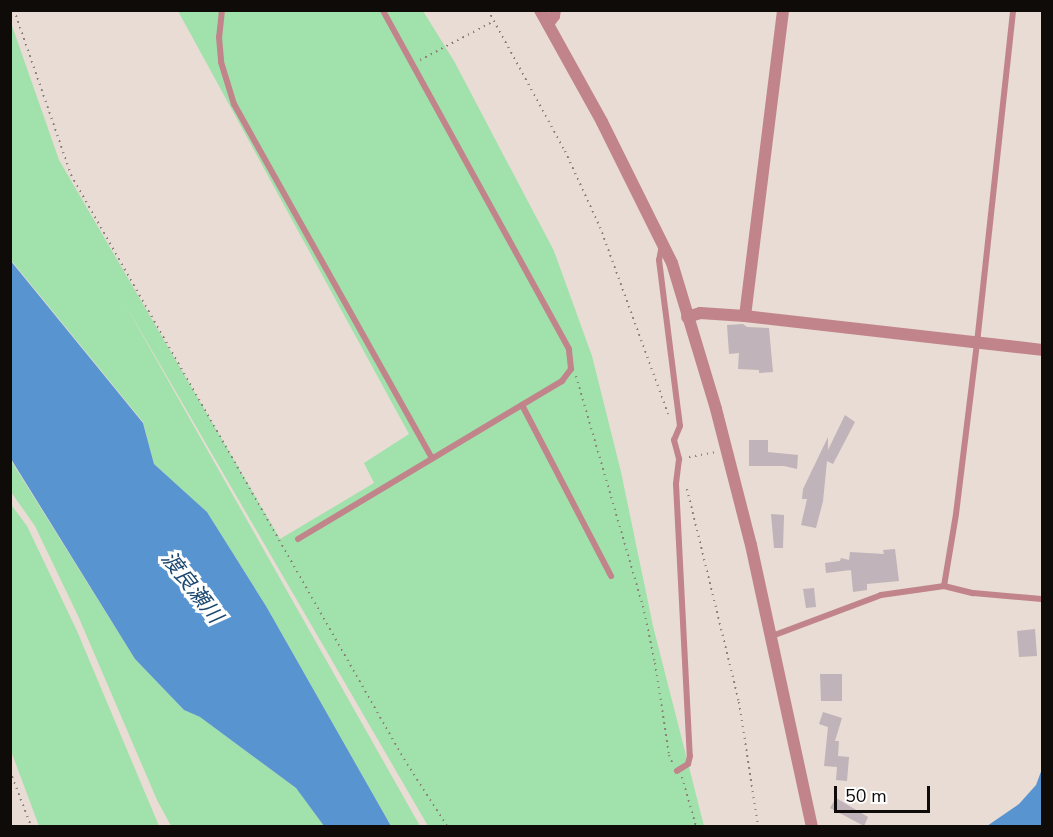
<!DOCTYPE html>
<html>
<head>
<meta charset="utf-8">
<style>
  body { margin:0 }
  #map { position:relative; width:1053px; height:837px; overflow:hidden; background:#e8dcd4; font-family:"Nunito Sans","Noto Sans JP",sans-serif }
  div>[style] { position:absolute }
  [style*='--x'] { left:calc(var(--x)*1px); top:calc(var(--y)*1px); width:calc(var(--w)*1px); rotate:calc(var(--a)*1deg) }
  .green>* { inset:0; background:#a1e1ac }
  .water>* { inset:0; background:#5895d0 }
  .building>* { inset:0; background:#c0b3b9 }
  .path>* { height:2px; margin-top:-1px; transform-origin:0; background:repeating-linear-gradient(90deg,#8a817b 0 1.5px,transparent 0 6px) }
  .lane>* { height:6px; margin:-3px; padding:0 3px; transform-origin:3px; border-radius:3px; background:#c1848b }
  .street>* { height:12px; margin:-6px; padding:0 6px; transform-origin:6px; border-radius:6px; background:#c1848b }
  span { translate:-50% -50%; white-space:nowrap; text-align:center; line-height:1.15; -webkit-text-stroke:6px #fff; paint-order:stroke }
  .water-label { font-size:21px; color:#1c4870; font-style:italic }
  .frame { position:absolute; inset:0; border:12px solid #0f0b08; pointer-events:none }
  .scale { position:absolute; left:834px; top:786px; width:96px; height:27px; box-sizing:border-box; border:3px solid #0f0b08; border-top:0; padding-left:8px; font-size:18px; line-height:21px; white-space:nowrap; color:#0f0b08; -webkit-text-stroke:4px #fff; paint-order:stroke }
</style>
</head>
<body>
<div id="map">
  <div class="green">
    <i style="clip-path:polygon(178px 11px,423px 11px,454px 61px,554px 251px,592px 356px,621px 472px,653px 626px,704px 826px,428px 826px,122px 299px,420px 826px,391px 826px,266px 606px,207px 512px,154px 464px,143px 422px,11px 260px,10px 20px,59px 160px,280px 539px,374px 483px,364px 463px,409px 434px)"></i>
    <i style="clip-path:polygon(10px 459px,135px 659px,184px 710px,200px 717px,296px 788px,324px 826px,171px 826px,157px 800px,79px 618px,35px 526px,11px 492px)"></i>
    <i style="clip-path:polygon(10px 503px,27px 526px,77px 631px,159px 826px,39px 826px,11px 751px)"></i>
  </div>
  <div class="water">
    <i style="clip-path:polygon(10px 260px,143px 423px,154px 464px,207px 512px,266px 606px,391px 826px,324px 826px,296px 788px,200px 717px,184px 710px,135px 659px,11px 459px)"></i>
    <i style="clip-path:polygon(1042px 769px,1042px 826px,987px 826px,1019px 804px,1036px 785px)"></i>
  </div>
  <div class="building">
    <i style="clip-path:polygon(743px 324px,747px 327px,769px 328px,773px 372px,759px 373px,759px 370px,738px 369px,739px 353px,729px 354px,727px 325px)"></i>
    <i style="clip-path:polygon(845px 415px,855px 422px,833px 464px,827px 461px,823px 501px,816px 528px,801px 525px,807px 499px,802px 499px,803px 489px,828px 437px,828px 450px)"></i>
    <i style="clip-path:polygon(749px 440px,768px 440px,768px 452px,798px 455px,797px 469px,784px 466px,749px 466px)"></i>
    <i style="clip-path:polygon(771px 514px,784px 515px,783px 548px,774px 548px)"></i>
    <i style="clip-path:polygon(895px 549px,899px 581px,867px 584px,867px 590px,853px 592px,851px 570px,826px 573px,825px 563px,840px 561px,841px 558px,849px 560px,850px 552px,884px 554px,883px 550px)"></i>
    <i style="clip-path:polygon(814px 588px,816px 607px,806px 608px,803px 589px)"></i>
    <i style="clip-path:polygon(1035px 629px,1037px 656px,1019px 657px,1017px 631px)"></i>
    <i style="clip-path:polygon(820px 674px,842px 674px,842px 701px,821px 701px)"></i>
    <i style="clip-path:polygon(823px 712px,842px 718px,835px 741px,839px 741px,838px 756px,849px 757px,847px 781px,836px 780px,837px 767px,824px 766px,828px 727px,819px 724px)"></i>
    <i style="clip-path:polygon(836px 798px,868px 817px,864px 826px,830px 808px)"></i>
  </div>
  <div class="path">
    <i style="--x:14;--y:10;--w:175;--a:70.9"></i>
    <i style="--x:71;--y:175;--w:672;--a:60.31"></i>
    <i style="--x:404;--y:759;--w:80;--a:57.3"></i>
    <i style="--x:488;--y:10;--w:161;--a:61.4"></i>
    <i style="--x:565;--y:151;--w:84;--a:65.3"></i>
    <i style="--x:600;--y:227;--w:199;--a:70"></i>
    <i style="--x:420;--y:60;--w:84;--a:-27.8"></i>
    <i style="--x:576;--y:376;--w:240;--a:73.8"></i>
    <i style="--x:643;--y:606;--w:58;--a:78.1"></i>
    <i style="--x:655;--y:663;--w:93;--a:81.3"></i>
    <i style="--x:669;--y:755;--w:8;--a:67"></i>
    <i style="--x:689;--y:457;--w:27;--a:-10"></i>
    <i style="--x:687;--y:489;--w:219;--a:76.3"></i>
    <i style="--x:739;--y:702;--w:125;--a:81.3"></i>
    <i style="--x:10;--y:771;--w:59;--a:69.1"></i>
    <i style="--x:682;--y:777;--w:51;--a:74.1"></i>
  </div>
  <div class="lane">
    <i style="--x:222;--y:10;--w:27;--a:96"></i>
    <i style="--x:219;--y:37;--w:25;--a:85"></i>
    <i style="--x:221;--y:62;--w:44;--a:72.8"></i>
    <i style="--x:234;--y:104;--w:406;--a:60.8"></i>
    <i style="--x:662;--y:245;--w:15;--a:101"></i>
    <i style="--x:659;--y:260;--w:167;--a:82.8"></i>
    <i style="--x:680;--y:426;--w:15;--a:113"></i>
    <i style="--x:674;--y:440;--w:20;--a:75"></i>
    <i style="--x:679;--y:459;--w:25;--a:97"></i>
    <i style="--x:676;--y:484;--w:272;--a:87.1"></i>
    <i style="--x:690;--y:756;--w:8;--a:104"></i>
    <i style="--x:688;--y:764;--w:13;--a:148"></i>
    <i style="--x:522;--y:405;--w:193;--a:62.5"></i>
    <i style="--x:298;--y:539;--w:308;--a:-30.9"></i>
    <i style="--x:562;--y:381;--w:15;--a:-53"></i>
    <i style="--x:571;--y:369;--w:20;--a:-96"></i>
    <i style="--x:569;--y:349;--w:387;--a:-118.8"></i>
    <i style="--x:944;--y:586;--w:73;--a:-80.5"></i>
    <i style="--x:956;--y:514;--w:172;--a:-83"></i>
    <i style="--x:977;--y:343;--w:335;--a:-83.8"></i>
    <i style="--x:772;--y:636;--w:116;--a:-20.6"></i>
    <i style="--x:881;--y:595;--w:64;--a:-8.1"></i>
    <i style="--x:944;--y:586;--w:30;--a:14"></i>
    <i style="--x:973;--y:593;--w:69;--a:5"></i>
  </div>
  <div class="street">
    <i style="--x:540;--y:10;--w:128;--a:61"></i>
    <i style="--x:602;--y:122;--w:157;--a:63.6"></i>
    <i style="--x:672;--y:263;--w:152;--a:73.2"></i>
    <i style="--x:716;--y:409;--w:140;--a:75.6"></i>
    <i style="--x:751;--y:545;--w:288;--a:77.8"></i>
    <i style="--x:548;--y:24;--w:10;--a:-53"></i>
    <i style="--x:554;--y:16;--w:6;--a:-81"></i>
    <i style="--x:745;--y:316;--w:308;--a:-82.9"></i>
    <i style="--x:687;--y:317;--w:14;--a:-17"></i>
    <i style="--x:700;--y:313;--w:45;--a:3.8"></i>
    <i style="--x:745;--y:316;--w:299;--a:6.5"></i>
  </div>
  <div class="water-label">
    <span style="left:192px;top:587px;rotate:52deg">渡良瀬川</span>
  </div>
  <div class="frame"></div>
  <div class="scale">50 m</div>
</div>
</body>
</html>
